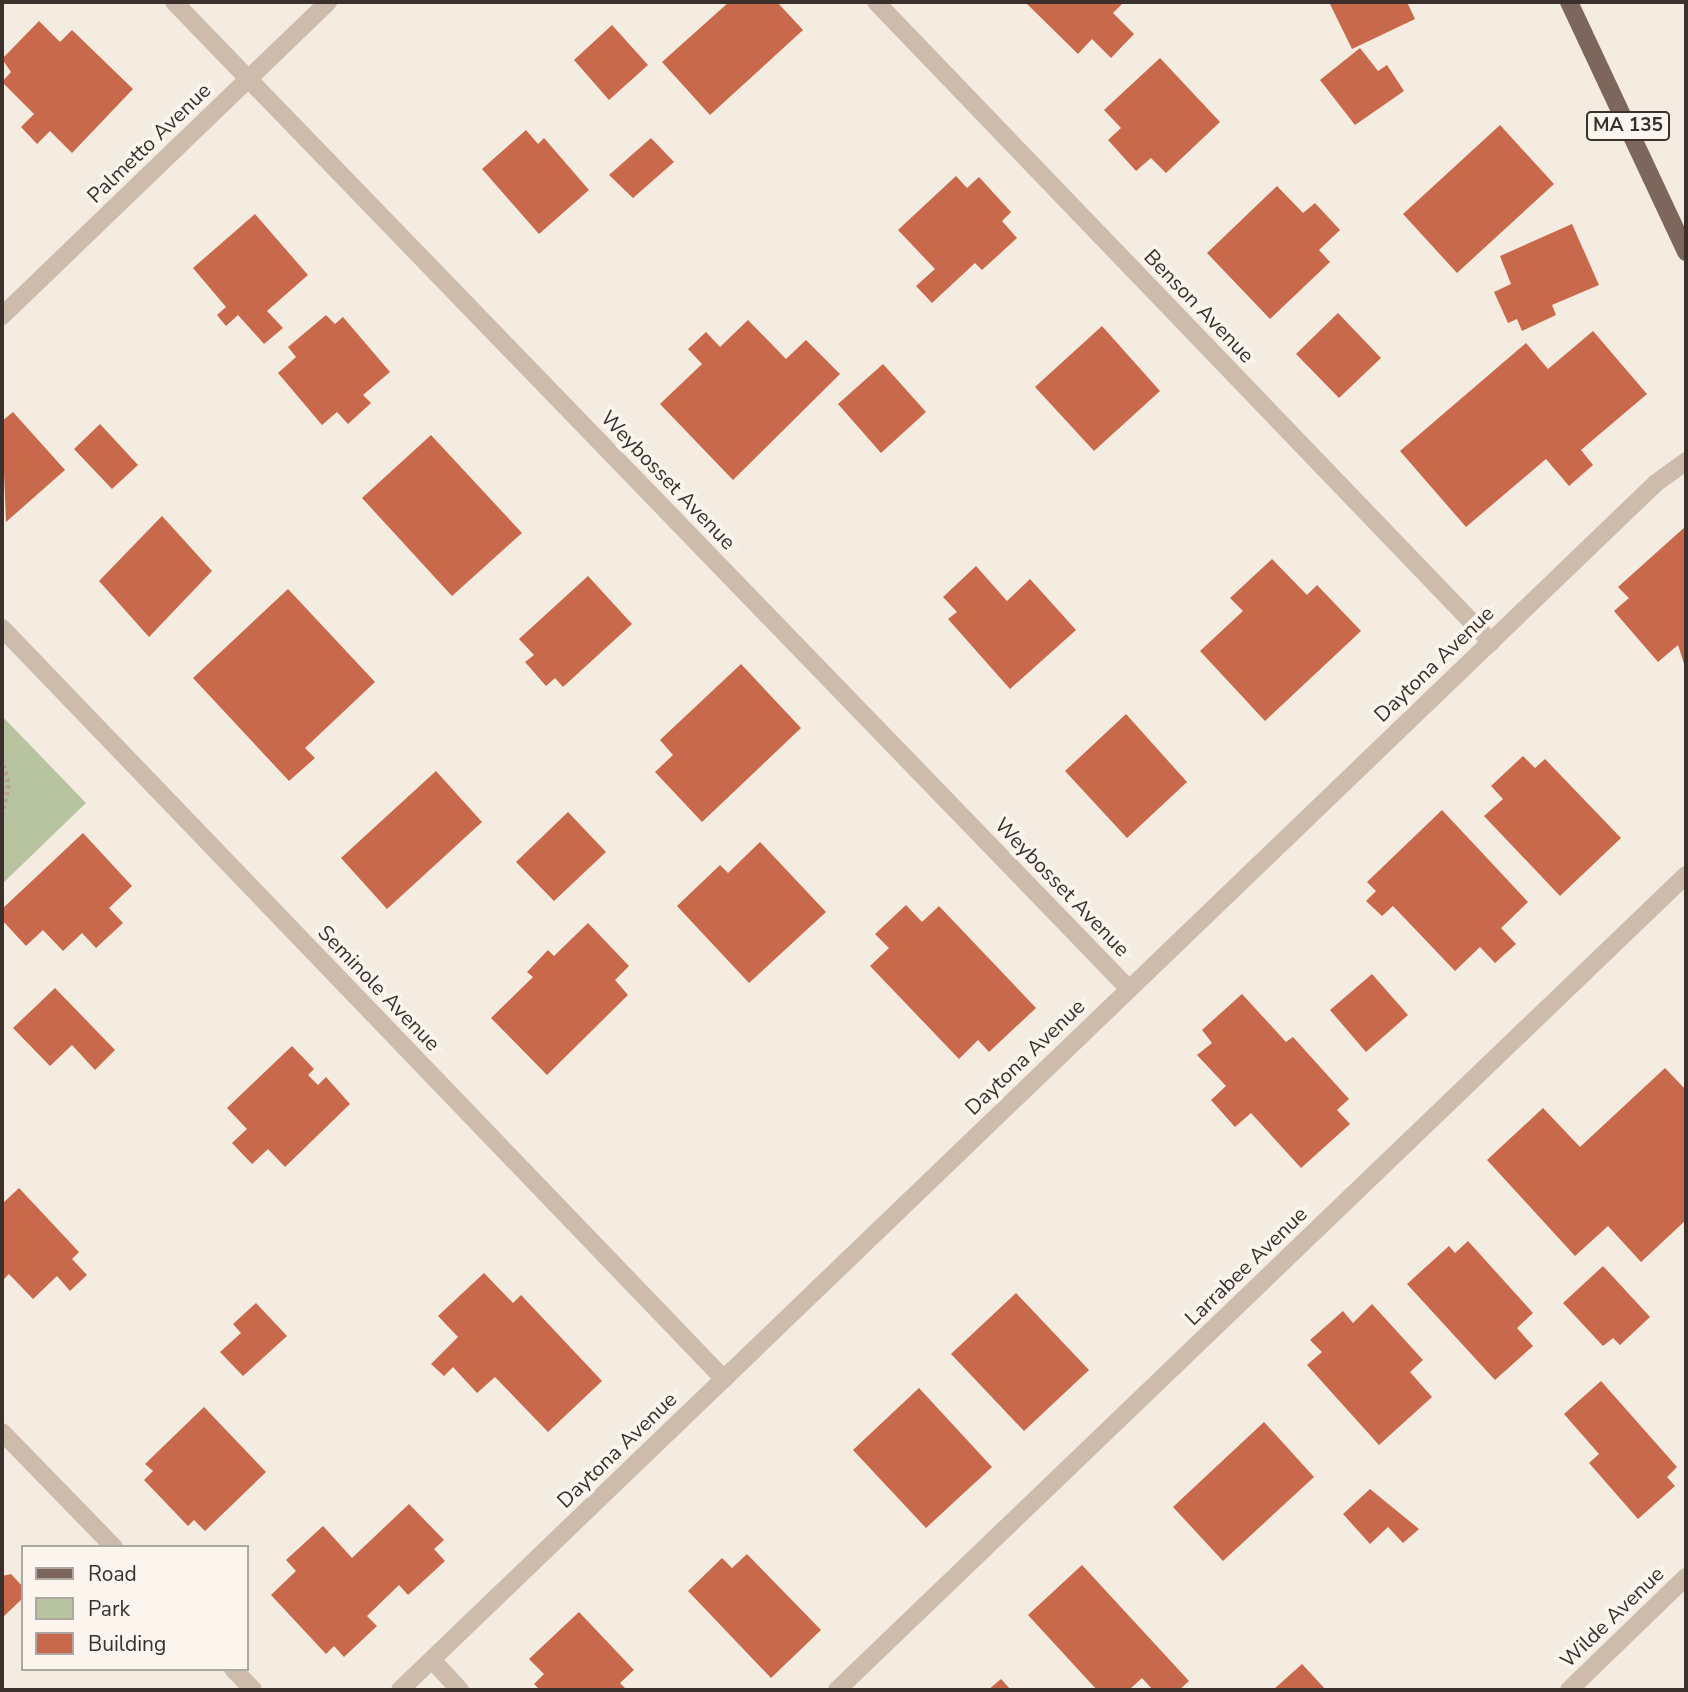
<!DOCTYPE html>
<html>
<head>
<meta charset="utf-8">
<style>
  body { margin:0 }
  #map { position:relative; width:1688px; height:1692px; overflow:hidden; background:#f4ebe1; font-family:"Nunito Sans",sans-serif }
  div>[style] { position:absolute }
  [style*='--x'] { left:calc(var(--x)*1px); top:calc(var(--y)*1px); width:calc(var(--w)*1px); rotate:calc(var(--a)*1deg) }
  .green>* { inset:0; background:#b8c4a0 }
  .building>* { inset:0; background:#c8694b }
  .path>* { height:4.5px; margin-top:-2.25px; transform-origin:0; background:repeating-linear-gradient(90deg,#b9a596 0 3.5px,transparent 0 7px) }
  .street>* { height:18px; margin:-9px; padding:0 9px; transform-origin:9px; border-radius:9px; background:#cdbbac }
  .primary>* { height:18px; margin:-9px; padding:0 9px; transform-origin:9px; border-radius:9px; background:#7d675c }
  span { translate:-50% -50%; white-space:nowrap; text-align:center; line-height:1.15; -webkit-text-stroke:7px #fbf5ee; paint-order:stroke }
  .shield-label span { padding:2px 5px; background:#fbf5ee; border:2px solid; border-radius:5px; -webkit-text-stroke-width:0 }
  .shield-label { font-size:19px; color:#3b302b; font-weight:700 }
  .street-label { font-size:21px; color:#3b302b }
  .frame { position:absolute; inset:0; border:4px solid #3b302b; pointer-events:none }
  .legend { position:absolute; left:21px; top:1545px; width:228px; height:126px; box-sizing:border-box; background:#fbf5ee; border:2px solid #aea6a0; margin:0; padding:9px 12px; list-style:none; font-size:21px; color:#3b302b }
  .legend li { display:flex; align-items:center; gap:14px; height:35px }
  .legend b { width:35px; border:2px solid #aea6a0 }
</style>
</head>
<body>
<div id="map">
  <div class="green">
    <i style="clip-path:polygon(2px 716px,86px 803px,2px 884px)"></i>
  </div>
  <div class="building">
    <i style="clip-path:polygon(729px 2px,777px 2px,803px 30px,710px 115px,662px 62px)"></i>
    <i style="clip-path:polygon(1025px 2px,1124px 2px,1113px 13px,1134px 34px,1111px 58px,1092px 39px,1078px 54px)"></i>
    <i style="clip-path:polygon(1329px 2px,1407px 2px,1415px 19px,1352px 49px)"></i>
    <i style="clip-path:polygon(39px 21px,60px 42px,72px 30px,133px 89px,72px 153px,50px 131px,37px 144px,21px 127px,34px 114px,2px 82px,11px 72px,2px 59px)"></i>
    <i style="clip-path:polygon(612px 25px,648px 65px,609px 100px,574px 60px)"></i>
    <i style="clip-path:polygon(1360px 48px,1378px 71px,1387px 65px,1404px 91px,1355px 125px,1320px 80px)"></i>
    <i style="clip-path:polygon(1160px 58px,1220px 122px,1166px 173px,1151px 158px,1136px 171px,1108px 140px,1121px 128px,1104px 110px)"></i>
    <i style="clip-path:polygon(1500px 125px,1554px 184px,1457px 273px,1403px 214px)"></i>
    <i style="clip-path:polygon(526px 130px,538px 144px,544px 138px,589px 190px,539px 234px,482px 169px)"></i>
    <i style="clip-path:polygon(651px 138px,674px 162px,633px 198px,609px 175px)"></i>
    <i style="clip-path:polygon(956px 176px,967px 188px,979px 177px,1011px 212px,1002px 221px,1017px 238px,982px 270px,975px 263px,932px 303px,916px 286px,935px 269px,898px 230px)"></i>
    <i style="clip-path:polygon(1277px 186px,1303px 213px,1315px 203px,1340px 230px,1319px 250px,1330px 262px,1270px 319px,1207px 253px)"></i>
    <i style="clip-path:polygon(255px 214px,308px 275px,267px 311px,283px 328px,264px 344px,238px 315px,226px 326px,217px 315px,226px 307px,193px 268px)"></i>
    <i style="clip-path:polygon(1572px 224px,1599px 285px,1552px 305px,1556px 315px,1522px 331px,1517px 319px,1508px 323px,1494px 292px,1511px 284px,1500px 256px)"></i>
    <i style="clip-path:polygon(1338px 313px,1381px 358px,1339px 398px,1296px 354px)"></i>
    <i style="clip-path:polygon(326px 315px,335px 324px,343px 317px,390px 372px,363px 395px,371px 403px,348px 424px,337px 412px,322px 425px,278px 373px,296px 357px,288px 347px)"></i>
    <i style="clip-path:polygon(748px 320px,786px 359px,806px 340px,840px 374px,733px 480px,660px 404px,702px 364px,688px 349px,706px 332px,720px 347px)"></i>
    <i style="clip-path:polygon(1102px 326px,1160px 391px,1094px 451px,1035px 387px)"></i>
    <i style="clip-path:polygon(1593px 331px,1647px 394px,1581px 450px,1593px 465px,1569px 486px,1546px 459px,1466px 527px,1400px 451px,1526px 343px,1548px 369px)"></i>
    <i style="clip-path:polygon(883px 364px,926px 412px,881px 453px,838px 404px)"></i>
    <i style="clip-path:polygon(13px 412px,65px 470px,6px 522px,2px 421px)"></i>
    <i style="clip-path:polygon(100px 424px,138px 465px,112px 489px,74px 449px)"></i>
    <i style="clip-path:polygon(431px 435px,522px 533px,452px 596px,362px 498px)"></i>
    <i style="clip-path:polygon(162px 516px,212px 571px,149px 637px,99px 581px)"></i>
    <i style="clip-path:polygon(1686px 526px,1686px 670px,1678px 645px,1658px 662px,1614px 611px,1629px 598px,1618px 587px)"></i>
    <i style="clip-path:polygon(1272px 559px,1307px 595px,1317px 585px,1361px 631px,1265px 721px,1200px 651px,1243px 611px,1230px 598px)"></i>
    <i style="clip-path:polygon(976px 566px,1007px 601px,1030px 579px,1076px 630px,1010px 689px,948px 619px,957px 612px,943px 597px)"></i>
    <i style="clip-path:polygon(588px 576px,632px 624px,563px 687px,555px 678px,546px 686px,525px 662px,534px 655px,519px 639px)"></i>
    <i style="clip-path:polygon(288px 589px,375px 682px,305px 748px,315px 758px,289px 781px,193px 678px)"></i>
    <i style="clip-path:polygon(741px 664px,801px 728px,702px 822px,655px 772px,673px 755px,660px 740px)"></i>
    <i style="clip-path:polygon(1126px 714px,1187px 782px,1127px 838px,1065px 771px)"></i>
    <i style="clip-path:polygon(1523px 756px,1535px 768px,1545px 759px,1621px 838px,1560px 896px,1484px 816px,1503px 799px,1491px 786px)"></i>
    <i style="clip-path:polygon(436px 771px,482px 822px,387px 909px,341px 858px)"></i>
    <i style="clip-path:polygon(1442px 810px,1528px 902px,1501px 928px,1516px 944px,1495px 963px,1480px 947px,1455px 971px,1393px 906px,1382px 916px,1366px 901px,1376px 891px,1367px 882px)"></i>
    <i style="clip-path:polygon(568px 812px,606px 852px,554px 901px,516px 862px)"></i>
    <i style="clip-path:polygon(83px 833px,132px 886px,109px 908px,123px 923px,96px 948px,82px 933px,63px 951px,43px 930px,26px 946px,2px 920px,2px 909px)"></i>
    <i style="clip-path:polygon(760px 842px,826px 912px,749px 983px,677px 906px,720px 865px,728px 873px)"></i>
    <i style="clip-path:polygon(906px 905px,922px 922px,939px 906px,1036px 1008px,989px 1052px,978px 1040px,959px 1059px,870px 966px,889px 948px,875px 934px)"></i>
    <i style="clip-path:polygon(588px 923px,629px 966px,615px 980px,628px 995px,547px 1075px,491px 1018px,533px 977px,527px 972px,548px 950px,554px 956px)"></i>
    <i style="clip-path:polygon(1372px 974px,1408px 1015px,1366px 1052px,1330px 1010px)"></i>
    <i style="clip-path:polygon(55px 988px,115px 1050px,95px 1070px,72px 1045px,50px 1066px,13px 1028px)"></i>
    <i style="clip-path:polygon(1242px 994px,1286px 1042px,1293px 1037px,1349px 1099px,1337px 1110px,1350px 1124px,1301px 1168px,1251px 1113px,1235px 1127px,1211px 1100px,1226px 1086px,1197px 1055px,1212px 1043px,1202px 1030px)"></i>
    <i style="clip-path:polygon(292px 1046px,314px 1069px,308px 1075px,318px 1085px,326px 1077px,350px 1104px,285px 1167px,268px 1149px,252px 1164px,232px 1143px,247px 1129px,227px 1108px)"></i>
    <i style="clip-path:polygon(1665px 1068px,1686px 1090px,1686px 1220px,1641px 1262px,1608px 1226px,1575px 1256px,1487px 1160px,1543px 1108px,1580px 1147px)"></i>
    <i style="clip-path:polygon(19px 1188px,79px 1252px,72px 1259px,87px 1275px,70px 1291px,57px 1276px,33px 1299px,9px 1274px,2px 1281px,2px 1204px)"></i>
    <i style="clip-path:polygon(1468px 1241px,1533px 1313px,1517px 1328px,1533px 1346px,1495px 1380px,1407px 1284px,1449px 1246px,1455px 1253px)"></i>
    <i style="clip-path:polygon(1603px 1266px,1650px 1317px,1620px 1345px,1613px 1338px,1603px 1346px,1563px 1303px)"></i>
    <i style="clip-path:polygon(484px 1273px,513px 1303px,521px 1295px,602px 1381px,548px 1432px,495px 1377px,477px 1393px,453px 1367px,444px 1376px,431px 1364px,458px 1337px,438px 1316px)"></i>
    <i style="clip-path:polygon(1016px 1293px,1089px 1370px,1024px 1431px,951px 1354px)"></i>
    <i style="clip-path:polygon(256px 1303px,287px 1336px,243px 1376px,220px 1352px,241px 1333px,233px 1324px)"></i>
    <i style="clip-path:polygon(1372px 1304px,1423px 1360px,1410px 1372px,1432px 1397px,1379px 1445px,1307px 1365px,1322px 1352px,1310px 1340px,1343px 1311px,1353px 1323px)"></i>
    <i style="clip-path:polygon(1601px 1381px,1677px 1467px,1667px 1477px,1675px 1486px,1638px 1519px,1589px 1463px,1599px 1454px,1564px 1414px)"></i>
    <i style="clip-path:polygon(919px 1388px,992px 1467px,926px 1528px,853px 1450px)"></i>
    <i style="clip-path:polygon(204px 1407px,266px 1472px,205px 1531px,194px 1520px,188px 1526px,144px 1480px,153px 1471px,145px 1464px)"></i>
    <i style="clip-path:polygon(1264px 1422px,1314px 1477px,1223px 1561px,1173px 1507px)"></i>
    <i style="clip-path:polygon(1370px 1489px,1419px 1529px,1403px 1543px,1388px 1527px,1370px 1544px,1343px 1514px)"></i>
    <i style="clip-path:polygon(409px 1504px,444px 1540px,434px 1549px,445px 1561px,408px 1595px,399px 1585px,367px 1616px,377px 1626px,344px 1657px,334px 1646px,326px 1654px,271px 1595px,296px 1571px,286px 1560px,323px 1526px,352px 1558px)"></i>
    <i style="clip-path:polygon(747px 1554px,821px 1630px,771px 1678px,688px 1591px,722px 1558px,732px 1568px)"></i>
    <i style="clip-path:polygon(1082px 1565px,1189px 1681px,1179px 1690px,1153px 1690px,1142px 1678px,1129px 1690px,1097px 1690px,1028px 1615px)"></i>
    <i style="clip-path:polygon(11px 1574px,23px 1587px,23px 1598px,2px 1618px,2px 1576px)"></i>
    <i style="clip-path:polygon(579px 1612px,634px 1670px,620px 1683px,627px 1690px,540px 1690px,534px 1684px,544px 1674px,529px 1659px)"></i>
    <i style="clip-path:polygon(1302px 1664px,1326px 1690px,1273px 1690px)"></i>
    <i style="clip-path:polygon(1001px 1679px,1011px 1690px,988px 1690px)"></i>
  </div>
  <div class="path">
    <i style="--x:2;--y:758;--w:28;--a:75"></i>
    <i style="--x:9;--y:785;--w:32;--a:103"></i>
  </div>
  <div class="street">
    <i style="--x:174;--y:2;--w:1373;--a:45.94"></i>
    <i style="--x:876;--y:2;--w:888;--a:46.14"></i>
    <i style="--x:2;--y:316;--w:453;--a:-43.9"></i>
    <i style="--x:2;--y:628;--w:1042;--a:46.13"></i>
    <i style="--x:2;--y:1432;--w:161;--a:45.8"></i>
    <i style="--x:432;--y:1660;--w:41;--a:47"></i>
    <i style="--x:233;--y:1669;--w:29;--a:46"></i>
    <i style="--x:400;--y:1690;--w:1742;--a:-43.86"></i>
    <i style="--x:1656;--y:483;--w:37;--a:-36"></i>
    <i style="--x:837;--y:1690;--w:1177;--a:-43.83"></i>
    <i style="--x:1569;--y:1690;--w:163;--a:-44"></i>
  </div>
  <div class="primary">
    <i style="--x:1569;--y:2;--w:276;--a:64.9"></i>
  </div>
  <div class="shield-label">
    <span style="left:1628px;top:126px">MA 135</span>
  </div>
  <div class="street-label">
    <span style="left:149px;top:143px;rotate:-44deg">Palmetto Avenue</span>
    <span style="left:1199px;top:306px;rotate:46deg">Benson Avenue</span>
    <span style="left:668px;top:480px;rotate:46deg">Weybosset Avenue</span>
    <span style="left:1434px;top:664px;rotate:-44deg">Daytona Avenue</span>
    <span style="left:1062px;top:887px;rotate:46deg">Weybosset Avenue</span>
    <span style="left:379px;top:988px;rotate:46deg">Seminole Avenue</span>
    <span style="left:1025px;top:1057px;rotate:-44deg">Daytona Avenue</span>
    <span style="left:1246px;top:1266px;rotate:-44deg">Larrabee Avenue</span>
    <span style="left:617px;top:1450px;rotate:-44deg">Daytona Avenue</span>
    <span style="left:1612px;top:1617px;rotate:-44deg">Wilde Avenue</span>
  </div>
  <div class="frame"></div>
  <ul class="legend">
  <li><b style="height:9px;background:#7d675c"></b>Road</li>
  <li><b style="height:19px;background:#b8c4a0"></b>Park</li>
  <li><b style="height:19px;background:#c8694b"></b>Building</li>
  </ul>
</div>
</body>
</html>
